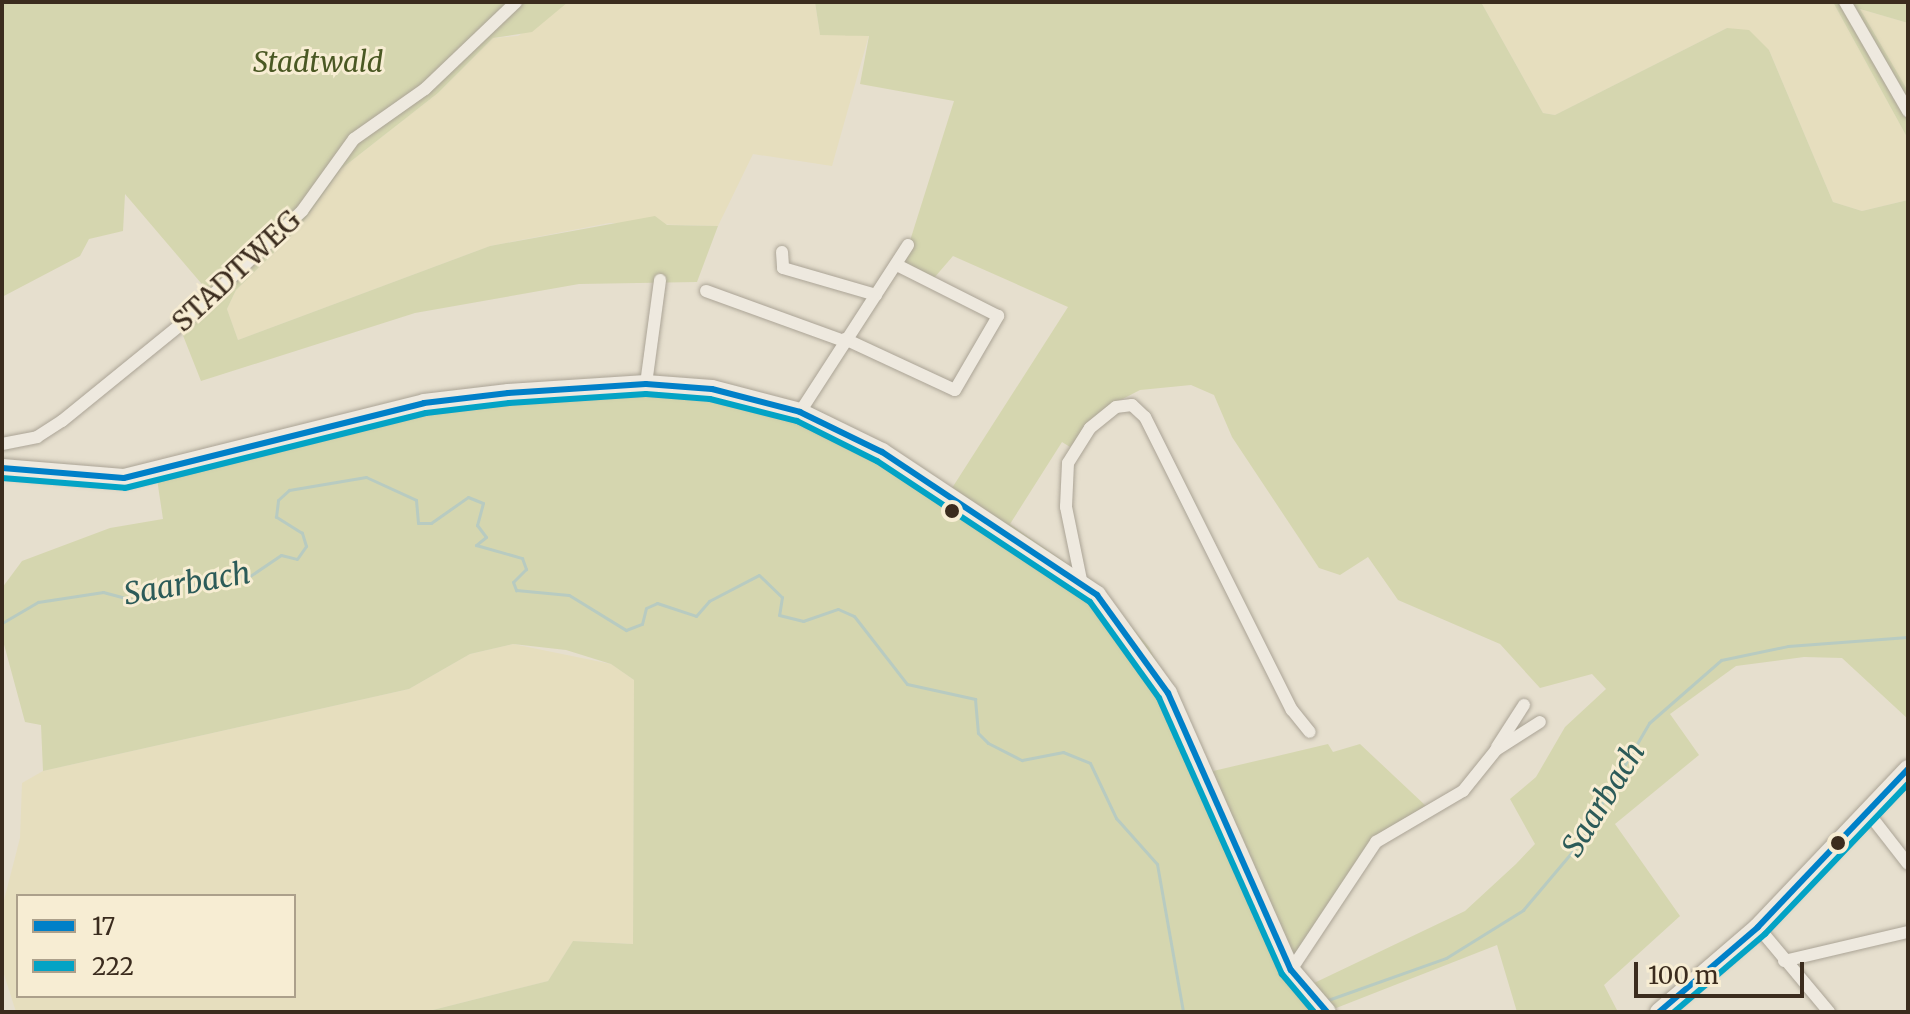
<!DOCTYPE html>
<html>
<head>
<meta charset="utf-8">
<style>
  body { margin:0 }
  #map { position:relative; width:1910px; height:1014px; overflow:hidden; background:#e6dfce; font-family:Merriweather,serif }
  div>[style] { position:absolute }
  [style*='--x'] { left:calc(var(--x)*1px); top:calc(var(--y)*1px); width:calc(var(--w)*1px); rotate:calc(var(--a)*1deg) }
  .farmland>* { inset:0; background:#e6debe }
  .green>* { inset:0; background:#d5d6af }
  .stream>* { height:3px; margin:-1.5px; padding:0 1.5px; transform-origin:1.5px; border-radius:1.5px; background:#b8cbc1 }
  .roads { filter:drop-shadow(0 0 2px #aba496) drop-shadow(0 0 2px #aba496) }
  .minor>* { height:12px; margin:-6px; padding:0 6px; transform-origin:6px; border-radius:6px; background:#eee9df }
  .secondary>* { height:18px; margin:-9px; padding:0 9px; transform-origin:9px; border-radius:9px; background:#eee9df }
  .bus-1>* { height:6px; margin:-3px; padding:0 3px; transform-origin:3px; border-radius:3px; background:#0080c8 }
  .bus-2>* { height:6px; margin:-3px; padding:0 3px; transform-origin:3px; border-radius:3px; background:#03a3c5 }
  .dots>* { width:22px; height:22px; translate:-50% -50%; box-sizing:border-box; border:4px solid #f7edd3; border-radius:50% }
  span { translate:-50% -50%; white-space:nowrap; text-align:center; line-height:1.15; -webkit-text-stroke:6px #f7edd3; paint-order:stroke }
  .park-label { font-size:28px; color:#4a5823; font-style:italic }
  .street-label { font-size:28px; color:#3b2c1e }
  .water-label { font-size:30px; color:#2c5b59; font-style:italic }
  .frame { position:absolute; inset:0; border:4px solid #3b2c1e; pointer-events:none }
  .legend { position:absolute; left:16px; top:894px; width:280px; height:104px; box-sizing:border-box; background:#f7edd3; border:2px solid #aca08b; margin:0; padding:10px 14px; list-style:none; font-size:24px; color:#3b2c1e }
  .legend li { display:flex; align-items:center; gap:16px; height:40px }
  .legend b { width:40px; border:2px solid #aca08b }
  .scale { position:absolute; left:1634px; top:962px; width:170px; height:36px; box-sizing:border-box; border:4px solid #3b2c1e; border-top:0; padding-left:10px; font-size:24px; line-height:28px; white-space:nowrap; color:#3b2c1e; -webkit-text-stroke:6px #f7edd3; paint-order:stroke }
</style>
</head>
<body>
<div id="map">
  <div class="farmland">
    <i style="clip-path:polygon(568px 2px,815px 2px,820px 35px,869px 35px,832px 166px,753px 154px,718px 226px,609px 223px,490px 246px,238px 340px,227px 309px,236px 290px,299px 228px,341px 169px,438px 93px,493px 38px,518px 36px)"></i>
    <i style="clip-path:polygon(1481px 2px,1833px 2px,1908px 139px,1908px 200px,1862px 211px,1833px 202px,1769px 50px,1727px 28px,1555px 115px,1543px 113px)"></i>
    <i style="clip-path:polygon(1860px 9px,1908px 23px,1908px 91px,1869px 29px)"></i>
    <i style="clip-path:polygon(evenodd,513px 644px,611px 664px,634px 680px,633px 944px,573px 941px,548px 981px,425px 1012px,16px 1012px,2px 968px,2px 908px,20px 838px,22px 783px,43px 771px,409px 689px,470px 654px,513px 644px,18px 896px,294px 896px,294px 996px,18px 996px,18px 896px)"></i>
  </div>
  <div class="green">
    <i style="clip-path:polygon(2px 2px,568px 2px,532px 32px,493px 38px,438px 93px,341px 169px,299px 228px,236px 290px,227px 309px,238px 340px,490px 246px,655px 216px,667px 225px,718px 226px,697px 282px,579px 284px,415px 313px,201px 381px,182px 333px,218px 303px,125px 194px,123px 231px,89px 239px,80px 256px,2px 297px)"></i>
    <i style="clip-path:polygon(evenodd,815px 2px,1481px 2px,1543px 113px,1555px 115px,1727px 28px,1749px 30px,1769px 50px,1833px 202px,1862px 211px,1908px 200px,1908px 719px,1842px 658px,1804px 657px,1736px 666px,1670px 714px,1699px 755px,1615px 824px,1680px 916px,1604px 985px,1618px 1012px,1517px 1012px,1497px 945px,1326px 1012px,425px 1012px,548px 981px,573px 941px,633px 944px,634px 680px,611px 664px,566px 650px,513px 644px,470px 654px,409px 689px,43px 771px,41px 725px,25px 722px,2px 637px,2px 588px,22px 561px,110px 528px,163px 519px,157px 479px,378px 419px,500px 399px,642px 391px,760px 405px,871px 454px,945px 499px,1068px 307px,953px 256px,934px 278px,903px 263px,954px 101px,860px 84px,869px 36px,820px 35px,815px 2px,1191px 385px,1214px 395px,1232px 437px,1319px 568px,1340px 575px,1368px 557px,1398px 600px,1500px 644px,1540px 688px,1592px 674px,1606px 689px,1565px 727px,1536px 777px,1510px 799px,1535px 844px,1516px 864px,1465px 911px,1312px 984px,1294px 957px,1374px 837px,1426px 806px,1360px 744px,1333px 752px,1328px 744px,1209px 772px,1149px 647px,1091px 580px,1010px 524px,1062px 442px,1070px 447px,1109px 406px,1140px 390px,1191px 385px)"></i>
    <i style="clip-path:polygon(1833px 2px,1908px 2px,1908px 23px,1860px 9px,1908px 91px,1908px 139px)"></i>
  </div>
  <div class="stream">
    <i style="--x:2;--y:623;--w:42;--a:-30.3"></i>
    <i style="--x:38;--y:602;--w:66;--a:-8.7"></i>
    <i style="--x:103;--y:592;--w:30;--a:15"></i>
    <i style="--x:132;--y:600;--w:47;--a:-24.9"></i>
    <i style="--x:175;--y:580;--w:30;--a:14"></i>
    <i style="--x:204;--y:587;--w:23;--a:-43"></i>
    <i style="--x:221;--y:571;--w:27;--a:15"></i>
    <i style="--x:247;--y:578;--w:41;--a:-34.1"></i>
    <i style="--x:281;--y:555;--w:16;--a:14"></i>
    <i style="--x:297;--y:559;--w:16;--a:-55"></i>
    <i style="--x:306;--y:546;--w:14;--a:-107"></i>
    <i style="--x:302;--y:533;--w:31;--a:-148"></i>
    <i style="--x:276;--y:517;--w:17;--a:-83"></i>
    <i style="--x:278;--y:500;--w:15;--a:-42"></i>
    <i style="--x:289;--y:490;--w:78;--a:-9.6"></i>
    <i style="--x:366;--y:477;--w:55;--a:24.7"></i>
    <i style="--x:416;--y:500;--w:23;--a:85"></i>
    <i style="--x:418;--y:523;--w:13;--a:0"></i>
    <i style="--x:431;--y:523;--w:45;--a:-35.1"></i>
    <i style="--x:468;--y:497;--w:16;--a:22"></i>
    <i style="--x:483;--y:503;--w:23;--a:105"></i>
    <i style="--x:477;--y:525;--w:15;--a:53"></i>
    <i style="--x:486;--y:537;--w:13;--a:141"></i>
    <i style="--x:476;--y:545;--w:48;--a:15.8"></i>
    <i style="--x:522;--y:558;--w:12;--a:70"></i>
    <i style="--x:526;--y:569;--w:18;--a:135"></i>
    <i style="--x:513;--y:582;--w:9;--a:69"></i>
    <i style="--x:516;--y:590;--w:53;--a:5.4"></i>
    <i style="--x:569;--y:595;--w:67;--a:31.6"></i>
    <i style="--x:626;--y:630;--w:17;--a:-21"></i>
    <i style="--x:642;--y:624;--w:16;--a:-76"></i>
    <i style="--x:646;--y:608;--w:12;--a:-24"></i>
    <i style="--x:657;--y:603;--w:41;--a:18.4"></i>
    <i style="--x:696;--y:616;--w:20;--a:-49"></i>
    <i style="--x:709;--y:601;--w:56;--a:-27.5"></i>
    <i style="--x:759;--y:575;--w:32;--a:44"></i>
    <i style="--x:782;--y:597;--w:18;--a:99"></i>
    <i style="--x:779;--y:615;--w:25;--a:14"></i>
    <i style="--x:803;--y:621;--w:37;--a:-19"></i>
    <i style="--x:838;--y:609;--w:17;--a:24"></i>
    <i style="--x:854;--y:616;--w:86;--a:52.1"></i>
    <i style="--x:907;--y:684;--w:70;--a:12.4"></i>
    <i style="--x:975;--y:699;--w:34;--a:85"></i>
    <i style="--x:978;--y:733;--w:14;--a:45"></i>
    <i style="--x:988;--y:743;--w:38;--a:27"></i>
    <i style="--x:1022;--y:760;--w:42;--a:-11"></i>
    <i style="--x:1063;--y:752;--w:29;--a:22"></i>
    <i style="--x:1090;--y:763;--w:61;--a:64.7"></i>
    <i style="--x:1116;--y:818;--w:62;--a:48.3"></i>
    <i style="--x:1157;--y:864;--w:150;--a:80"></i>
    <i style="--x:1325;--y:1001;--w:128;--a:-19.6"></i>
    <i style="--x:1446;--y:958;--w:91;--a:-31.9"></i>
    <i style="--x:1523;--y:910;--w:85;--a:-49.8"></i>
    <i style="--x:1578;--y:845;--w:141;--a:-59.8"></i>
    <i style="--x:1649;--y:723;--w:96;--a:-41.2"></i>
    <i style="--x:1721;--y:660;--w:68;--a:-11.8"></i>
    <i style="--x:1788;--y:646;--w:120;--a:-4.3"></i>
  </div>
  <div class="roads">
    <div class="minor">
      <i style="--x:1845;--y:2;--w:126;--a:60"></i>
      <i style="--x:782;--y:252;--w:16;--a:86"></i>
      <i style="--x:783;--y:268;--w:97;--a:16.2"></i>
      <i style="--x:706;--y:291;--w:147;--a:19.9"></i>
      <i style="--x:845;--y:339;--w:121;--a:24.9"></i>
      <i style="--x:955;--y:390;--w:86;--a:-59.8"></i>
      <i style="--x:998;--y:316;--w:113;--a:-153.2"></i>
      <i style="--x:646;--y:384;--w:105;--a:-82.3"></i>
      <i style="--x:800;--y:412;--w:199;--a:-57.1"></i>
      <i style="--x:2;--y:444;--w:36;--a:-11"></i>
      <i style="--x:37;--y:437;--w:30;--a:-33"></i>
      <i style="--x:62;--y:421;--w:159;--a:-39.1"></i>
      <i style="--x:185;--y:321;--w:161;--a:-43.2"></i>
      <i style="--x:302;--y:211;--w:89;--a:-54.2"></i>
      <i style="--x:354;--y:139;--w:87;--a:-35.2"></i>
      <i style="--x:425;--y:89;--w:126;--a:-43.7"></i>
      <i style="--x:1081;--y:580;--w:75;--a:-101.6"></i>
      <i style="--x:1066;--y:507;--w:44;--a:-87.4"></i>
      <i style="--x:1068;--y:463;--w:41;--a:-57.8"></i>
      <i style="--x:1090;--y:428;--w:33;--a:-39"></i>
      <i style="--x:1116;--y:407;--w:16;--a:-7"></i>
      <i style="--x:1132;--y:405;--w:18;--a:43"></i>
      <i style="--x:1145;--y:417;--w:328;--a:63.4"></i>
      <i style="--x:1292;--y:710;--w:28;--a:51"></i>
      <i style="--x:1497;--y:747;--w:50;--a:-57.3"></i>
      <i style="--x:1866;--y:810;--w:68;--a:52.1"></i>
      <i style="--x:1758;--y:927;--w:111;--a:50.1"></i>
      <i style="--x:1784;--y:961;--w:127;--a:-13.2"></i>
      <i style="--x:1291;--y:970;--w:154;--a:-56.4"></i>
      <i style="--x:1376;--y:842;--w:101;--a:-30.4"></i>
      <i style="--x:1463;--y:791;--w:53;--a:-51.2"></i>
      <i style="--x:1496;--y:750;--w:52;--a:-32.5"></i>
    </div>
    <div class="secondary">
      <i style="--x:2;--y:468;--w:122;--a:4.7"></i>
      <i style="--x:124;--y:478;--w:309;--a:-14"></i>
      <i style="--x:424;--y:403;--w:85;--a:-6.8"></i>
      <i style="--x:508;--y:393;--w:138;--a:-3.7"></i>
      <i style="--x:646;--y:384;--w:66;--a:4.3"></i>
      <i style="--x:712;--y:389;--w:91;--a:14.6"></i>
      <i style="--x:800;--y:412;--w:91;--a:26"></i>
      <i style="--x:882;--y:452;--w:258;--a:33.6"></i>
      <i style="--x:1097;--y:595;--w:121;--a:54.1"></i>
      <i style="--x:1168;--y:693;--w:303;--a:66.1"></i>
      <i style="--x:1291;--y:970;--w:55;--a:49.4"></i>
      <i style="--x:1659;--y:1012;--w:130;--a:-40.6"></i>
      <i style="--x:1758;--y:927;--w:218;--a:-46.5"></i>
    </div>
  </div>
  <div class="bus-1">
    <i style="--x:2;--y:468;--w:122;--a:4.7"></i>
    <i style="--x:124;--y:478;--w:309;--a:-14"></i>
    <i style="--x:424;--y:403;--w:85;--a:-6.8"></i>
    <i style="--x:508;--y:393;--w:138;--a:-3.7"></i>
    <i style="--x:646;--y:384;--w:66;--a:4.3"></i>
    <i style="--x:712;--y:389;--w:91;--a:14.6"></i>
    <i style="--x:800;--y:412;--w:91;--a:26"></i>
    <i style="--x:882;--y:452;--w:258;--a:33.6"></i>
    <i style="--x:1097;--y:595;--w:121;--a:54.1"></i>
    <i style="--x:1168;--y:693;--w:303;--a:66.1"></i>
    <i style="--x:1291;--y:970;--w:55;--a:49.4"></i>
    <i style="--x:1659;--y:1012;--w:130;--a:-40.6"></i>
    <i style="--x:1758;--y:927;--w:218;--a:-46.5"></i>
  </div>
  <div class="bus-2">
    <i style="--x:2;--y:478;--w:123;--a:4.6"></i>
    <i style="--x:125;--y:488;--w:310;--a:-14"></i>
    <i style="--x:426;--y:413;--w:84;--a:-6.9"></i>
    <i style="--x:509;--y:403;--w:137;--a:-3.8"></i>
    <i style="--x:646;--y:394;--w:64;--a:4.5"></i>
    <i style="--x:710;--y:399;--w:90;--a:14.2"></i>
    <i style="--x:797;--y:421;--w:89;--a:26.6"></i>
    <i style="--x:877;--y:461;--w:255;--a:33.5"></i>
    <i style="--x:1090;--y:602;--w:118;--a:54.3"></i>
    <i style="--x:1159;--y:698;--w:302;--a:66"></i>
    <i style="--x:1282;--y:974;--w:50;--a:49.9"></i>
    <i style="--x:1674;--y:1012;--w:120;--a:-40.6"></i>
    <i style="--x:1765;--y:934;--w:207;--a:-46.4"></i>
  </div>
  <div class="dots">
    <i style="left:952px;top:511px;background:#3b2c1e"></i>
    <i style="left:1838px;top:843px;background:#3b2c1e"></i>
  </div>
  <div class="park-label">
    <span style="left:318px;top:62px">Stadtwald</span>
  </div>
  <div class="street-label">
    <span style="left:236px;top:271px;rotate:-43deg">STADTWEG</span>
  </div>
  <div class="water-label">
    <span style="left:187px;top:583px;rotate:-10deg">Saarbach</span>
    <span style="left:1603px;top:799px;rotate:-58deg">Saarbach</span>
  </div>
  <div class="frame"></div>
  <ul class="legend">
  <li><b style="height:10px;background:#0080c8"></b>17</li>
  <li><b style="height:10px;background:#03a3c5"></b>222</li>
  </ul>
  <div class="scale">100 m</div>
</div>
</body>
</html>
